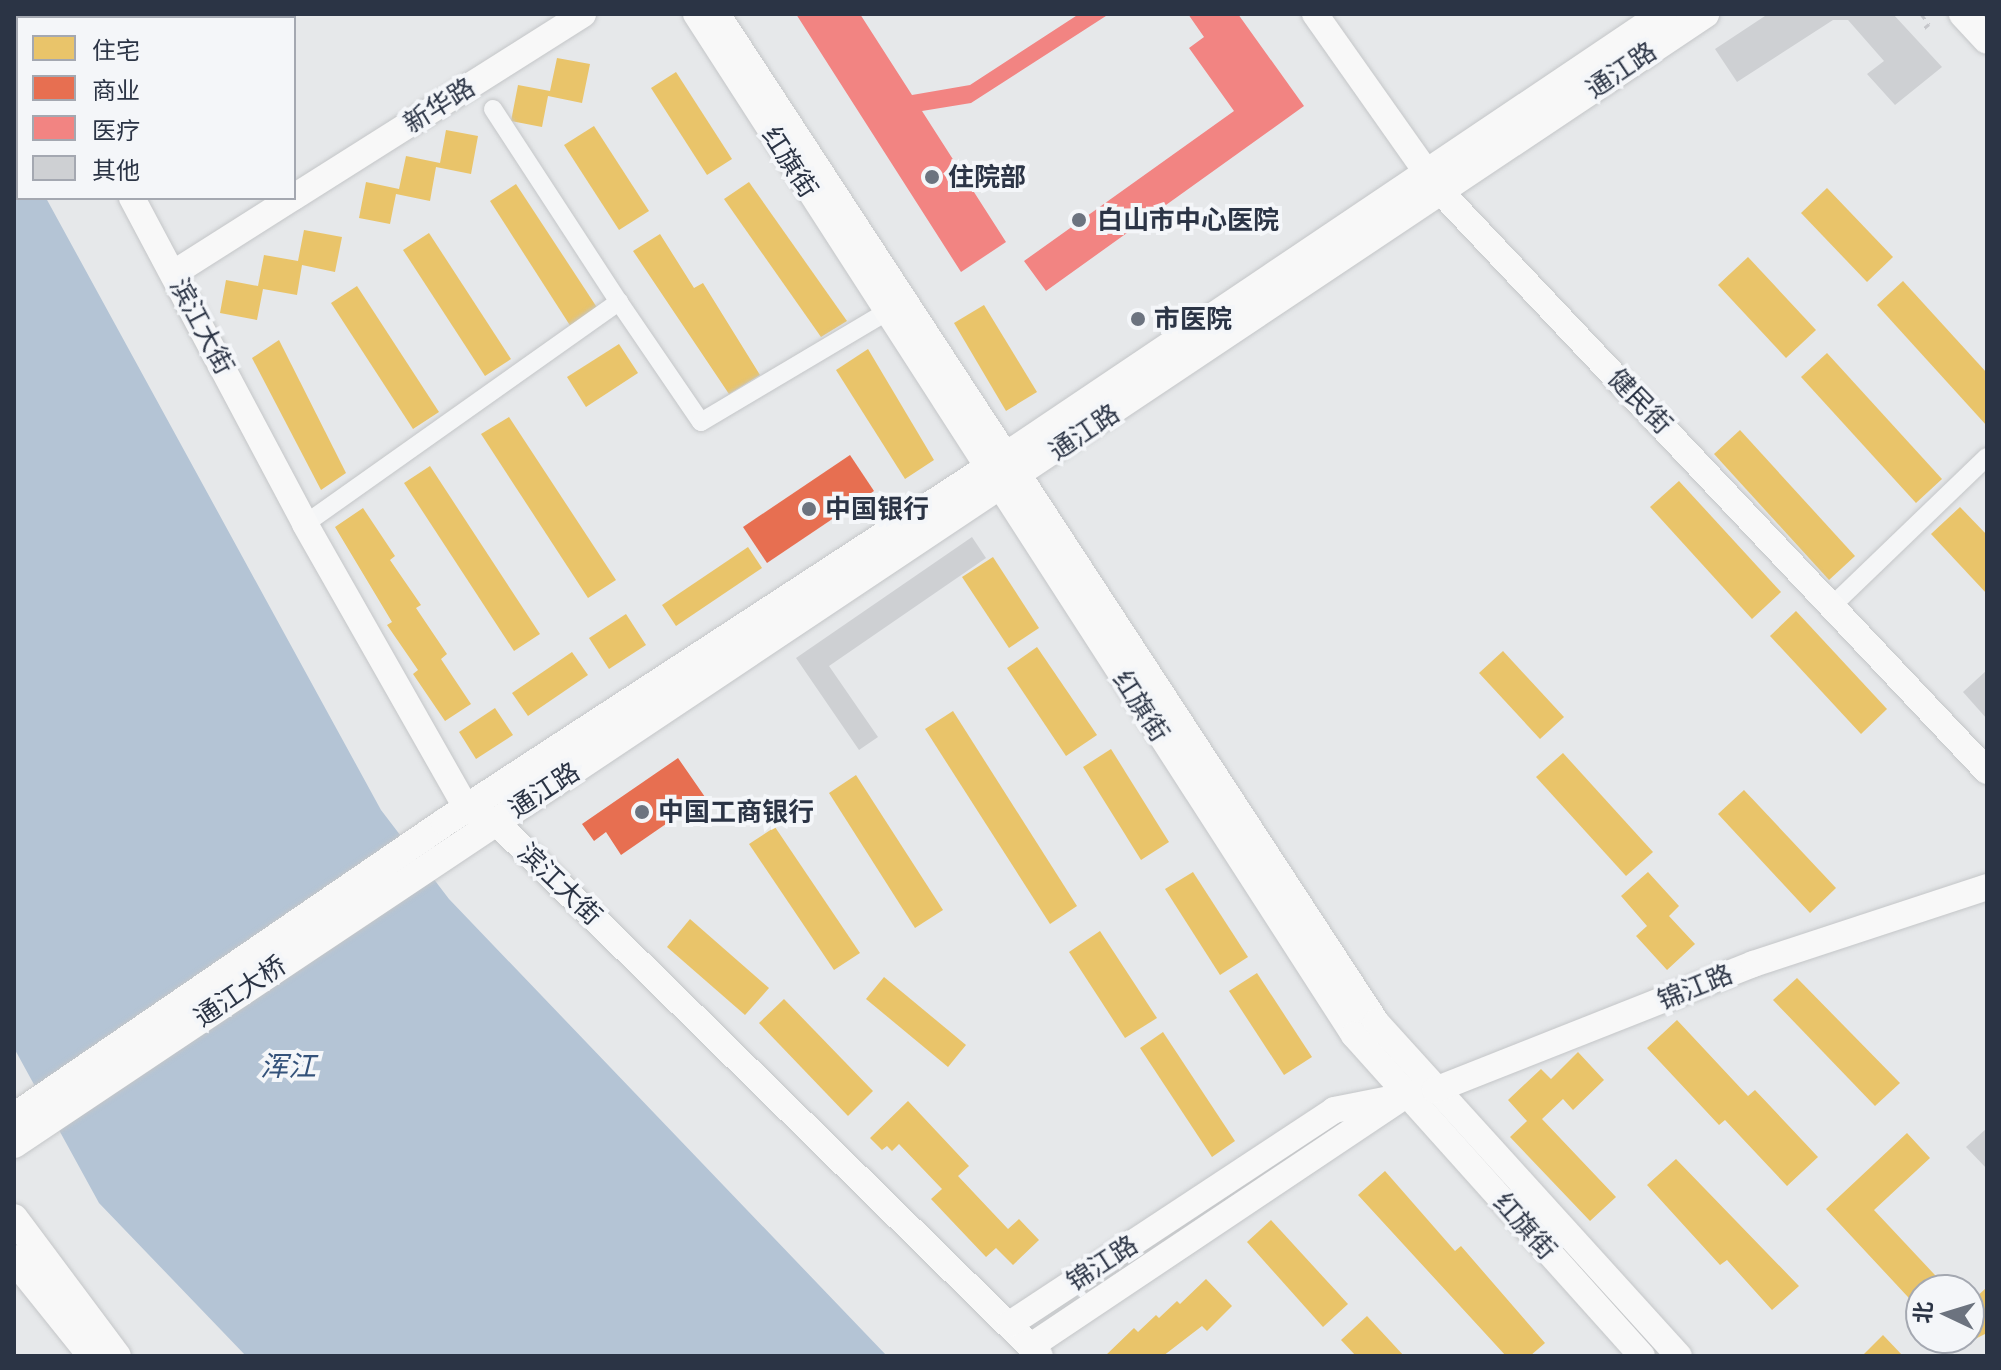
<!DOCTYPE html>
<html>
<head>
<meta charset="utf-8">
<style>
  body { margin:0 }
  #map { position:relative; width:2001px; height:1370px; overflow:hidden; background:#e6e8ea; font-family:Manrope,"Noto Sans SC",sans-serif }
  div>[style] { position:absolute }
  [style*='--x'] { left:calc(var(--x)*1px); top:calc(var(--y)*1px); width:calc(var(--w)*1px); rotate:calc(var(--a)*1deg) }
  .water>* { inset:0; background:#b4c4d5 }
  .homes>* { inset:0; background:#e9c46a }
  .shops>* { inset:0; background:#e76f51 }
  .health>* { inset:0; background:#f28482 }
  .building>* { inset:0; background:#ced0d3 }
  .path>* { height:3px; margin-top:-1.5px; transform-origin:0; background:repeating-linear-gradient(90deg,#c5c6ca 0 6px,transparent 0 12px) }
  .roads { filter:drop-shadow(0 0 2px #c4c6c8) drop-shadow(0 0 2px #c4c6c8) }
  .street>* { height:18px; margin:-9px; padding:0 9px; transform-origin:9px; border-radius:9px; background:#f5f6f7 }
  .secondary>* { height:26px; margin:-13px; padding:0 13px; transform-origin:13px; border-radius:13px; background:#f8f8f8 }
  .primary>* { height:28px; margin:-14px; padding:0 14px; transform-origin:14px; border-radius:14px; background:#f8f8f8 }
  .dots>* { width:22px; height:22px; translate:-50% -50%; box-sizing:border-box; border:4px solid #f4f6f9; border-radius:50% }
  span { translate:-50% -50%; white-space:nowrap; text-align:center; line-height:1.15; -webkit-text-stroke:8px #f4f6f9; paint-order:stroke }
  .street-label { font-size:26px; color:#2b3445 }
  .poi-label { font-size:26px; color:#2b3445; font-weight:700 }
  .left { translate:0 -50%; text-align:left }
  .water-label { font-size:28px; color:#34527a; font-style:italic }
  .frame { position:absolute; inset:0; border:16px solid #2b3445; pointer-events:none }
  .legend { position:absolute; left:16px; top:16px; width:280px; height:184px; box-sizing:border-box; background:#f4f6f9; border:2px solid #a4a8b1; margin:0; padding:10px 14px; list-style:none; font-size:24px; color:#2b3445 }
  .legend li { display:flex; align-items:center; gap:16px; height:40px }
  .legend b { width:40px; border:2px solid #a4a8b1 }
  .north { position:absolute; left:1905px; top:1274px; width:80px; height:80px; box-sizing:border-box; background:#f4f6f9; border:2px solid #a4a8b1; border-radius:50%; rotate:274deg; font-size:22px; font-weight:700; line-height:32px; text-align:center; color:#2b3445 }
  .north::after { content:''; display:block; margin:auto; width:28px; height:36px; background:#6c737f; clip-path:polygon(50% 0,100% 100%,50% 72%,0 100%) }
</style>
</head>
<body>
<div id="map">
  <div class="water">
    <i style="clip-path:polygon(14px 141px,18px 198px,46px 198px,381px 810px,449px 899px,887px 1356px,246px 1356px,99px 1203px,14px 1048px)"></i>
  </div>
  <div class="homes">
    <i style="clip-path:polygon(557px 58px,590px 64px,582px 103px,548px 96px,542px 127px,511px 121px,518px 85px,550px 91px)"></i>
    <i style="clip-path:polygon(676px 72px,732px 159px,707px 175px,651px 88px)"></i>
    <i style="clip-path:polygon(594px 126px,649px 211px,619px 230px,564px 145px)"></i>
    <i style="clip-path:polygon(446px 130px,478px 136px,471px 174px,436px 167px,430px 201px,396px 194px,390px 224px,359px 218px,366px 182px,399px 189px,406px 156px,440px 163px)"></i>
    <i style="clip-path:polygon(749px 182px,847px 321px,821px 337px,724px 199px)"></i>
    <i style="clip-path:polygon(516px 184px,598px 309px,571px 327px,490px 201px)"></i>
    <i style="clip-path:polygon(1827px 188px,1893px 257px,1867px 282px,1801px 213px)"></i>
    <i style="clip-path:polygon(304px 230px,342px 237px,335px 272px,302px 265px,297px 295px,263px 289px,257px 320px,220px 313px,226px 280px,258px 286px,264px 255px,298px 261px)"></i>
    <i style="clip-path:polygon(429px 233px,511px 359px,485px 376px,403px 250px)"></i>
    <i style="clip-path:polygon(660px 234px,694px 288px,703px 283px,760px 375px,729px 394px,633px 251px)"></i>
    <i style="clip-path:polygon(1748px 257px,1816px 330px,1786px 358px,1718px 285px)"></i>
    <i style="clip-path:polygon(1903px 281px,1987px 373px,1987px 426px,1877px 305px)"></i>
    <i style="clip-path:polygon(357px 286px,439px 412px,413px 429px,331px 303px)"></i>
    <i style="clip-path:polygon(984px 305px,1037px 392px,1006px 411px,954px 323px)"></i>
    <i style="clip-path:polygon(279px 340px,346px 473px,321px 490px,252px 358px)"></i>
    <i style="clip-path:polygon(619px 344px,638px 373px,586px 407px,567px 377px)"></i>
    <i style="clip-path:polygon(868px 349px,934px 460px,905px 479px,836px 370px)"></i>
    <i style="clip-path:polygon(1827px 353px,1942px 479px,1916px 503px,1801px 377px)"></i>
    <i style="clip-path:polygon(509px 417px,616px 580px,588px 598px,481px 434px)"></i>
    <i style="clip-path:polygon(1740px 430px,1855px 556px,1829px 580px,1714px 454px)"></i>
    <i style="clip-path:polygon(430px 466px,540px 634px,514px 651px,404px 483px)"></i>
    <i style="clip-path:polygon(1679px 481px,1781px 592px,1752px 619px,1650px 507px)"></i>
    <i style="clip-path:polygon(1960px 507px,1987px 535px,1987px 594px,1931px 534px)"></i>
    <i style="clip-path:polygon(363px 508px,395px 556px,390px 560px,421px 605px,416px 608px,447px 654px,441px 659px,471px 704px,445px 721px,413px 674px,418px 670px,387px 625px,392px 622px,335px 527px)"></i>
    <i style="clip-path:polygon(748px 547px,762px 568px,676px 626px,662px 605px)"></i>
    <i style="clip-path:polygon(993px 557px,1039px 628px,1009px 648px,962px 577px)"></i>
    <i style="clip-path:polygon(1796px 611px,1887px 709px,1861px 734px,1770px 636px)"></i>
    <i style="clip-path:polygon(626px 614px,646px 645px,609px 669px,589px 638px)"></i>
    <i style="clip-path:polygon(1037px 647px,1097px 735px,1066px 756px,1007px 668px)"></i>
    <i style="clip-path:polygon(1503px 651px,1564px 717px,1540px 739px,1479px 673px)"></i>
    <i style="clip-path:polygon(572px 652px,588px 675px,528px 716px,512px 693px)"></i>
    <i style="clip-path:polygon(495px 708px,513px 735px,476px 759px,459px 732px)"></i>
    <i style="clip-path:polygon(953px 711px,1077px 906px,1050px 924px,925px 729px)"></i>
    <i style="clip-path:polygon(1111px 749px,1169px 842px,1141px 860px,1083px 767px)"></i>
    <i style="clip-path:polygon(1563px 753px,1653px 852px,1626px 876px,1536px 777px)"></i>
    <i style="clip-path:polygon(856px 775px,943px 910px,915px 928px,829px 793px)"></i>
    <i style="clip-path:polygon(1744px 790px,1836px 888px,1810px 913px,1718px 814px)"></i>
    <i style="clip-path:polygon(775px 827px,860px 953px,834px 970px,749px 844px)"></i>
    <i style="clip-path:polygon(1193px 872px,1248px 957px,1220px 975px,1165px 889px)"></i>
    <i style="clip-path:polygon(1648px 872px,1679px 906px,1669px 916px,1695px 944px,1667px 970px,1636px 936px,1647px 926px,1621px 896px)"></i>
    <i style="clip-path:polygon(690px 919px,769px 988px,745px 1015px,667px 947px)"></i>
    <i style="clip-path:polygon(1100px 931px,1157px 1018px,1125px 1038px,1069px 952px)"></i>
    <i style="clip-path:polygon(1257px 973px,1312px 1057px,1284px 1075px,1229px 991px)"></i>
    <i style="clip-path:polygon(884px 977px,966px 1045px,948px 1067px,866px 999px)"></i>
    <i style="clip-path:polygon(1797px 978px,1900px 1083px,1875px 1106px,1773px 1000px)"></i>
    <i style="clip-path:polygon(784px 999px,873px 1091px,848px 1116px,759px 1023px)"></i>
    <i style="clip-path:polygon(1677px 1020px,1748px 1096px,1755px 1090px,1818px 1157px,1787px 1186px,1725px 1120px,1719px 1125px,1647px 1048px)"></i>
    <i style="clip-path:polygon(1163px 1032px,1235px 1141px,1212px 1157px,1140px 1048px)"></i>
    <i style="clip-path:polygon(1578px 1052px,1604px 1080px,1573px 1110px,1563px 1099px,1542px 1119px,1616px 1197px,1590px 1221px,1510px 1137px,1527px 1121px,1508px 1100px,1541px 1069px,1551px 1079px)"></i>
    <i style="clip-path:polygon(908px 1101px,969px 1166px,958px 1176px,1008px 1229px,1019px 1219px,1039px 1240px,1013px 1265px,996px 1248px,986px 1257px,931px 1199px,942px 1189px,899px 1144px,892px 1151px,887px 1146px,882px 1150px,870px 1138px)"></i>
    <i style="clip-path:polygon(1907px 1133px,1930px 1158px,1874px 1210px,1949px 1290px,1921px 1290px,1921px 1311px,1826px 1209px)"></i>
    <i style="clip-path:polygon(1676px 1159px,1799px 1286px,1772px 1310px,1727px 1260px,1720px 1265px,1647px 1185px)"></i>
    <i style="clip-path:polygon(1385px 1171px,1455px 1251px,1461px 1246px,1545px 1343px,1530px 1356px,1506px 1356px,1358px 1195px)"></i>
    <i style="clip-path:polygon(1271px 1220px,1348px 1304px,1323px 1327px,1247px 1242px)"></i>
    <i style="clip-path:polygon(1206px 1279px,1232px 1306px,1207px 1331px,1202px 1326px,1163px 1356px,1105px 1356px,1134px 1328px,1138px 1332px,1156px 1315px,1159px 1318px,1177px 1301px,1180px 1304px)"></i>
    <i style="clip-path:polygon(1987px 1287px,1987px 1333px,1965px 1344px,1960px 1338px,1969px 1338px,1969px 1304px)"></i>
    <i style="clip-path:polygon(1367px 1316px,1404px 1356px,1356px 1356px,1341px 1340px)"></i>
    <i style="clip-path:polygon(1883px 1335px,1903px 1356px,1862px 1356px)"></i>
  </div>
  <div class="shops">
    <i style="clip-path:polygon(850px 455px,874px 491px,767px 563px,743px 527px)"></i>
    <i style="clip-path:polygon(678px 758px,705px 797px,621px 855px,606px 832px,594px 841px,582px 824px)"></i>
  </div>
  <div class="health">
    <i style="clip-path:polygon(796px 14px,860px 14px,912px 95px,970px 85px,1079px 14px,1109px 14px,971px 103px,922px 111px,1006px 242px,961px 272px)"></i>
    <i style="clip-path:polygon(1188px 14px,1238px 14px,1304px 106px,1046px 291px,1024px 261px,1234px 111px,1189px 48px,1204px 37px)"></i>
  </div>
  <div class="building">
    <i style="clip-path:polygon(1768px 14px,1893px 14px,1942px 67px,1895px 105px,1867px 74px,1884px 61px,1848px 20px,1833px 20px,1737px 82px,1715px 49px)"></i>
    <i style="clip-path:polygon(972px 537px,986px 558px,829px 666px,878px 737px,859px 750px,796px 658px)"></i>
    <i style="clip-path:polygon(1987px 670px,1987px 719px,1963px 692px)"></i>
    <i style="clip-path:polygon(1987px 1128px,1987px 1169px,1966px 1147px)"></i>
  </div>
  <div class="path">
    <i style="--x:1921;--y:14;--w:13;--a:51"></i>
    <i style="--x:1929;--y:24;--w:9;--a:139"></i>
  </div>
  <div class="roads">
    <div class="street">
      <i style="--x:493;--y:109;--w:230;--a:56.9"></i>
      <i style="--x:305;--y:524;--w:385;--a:-35.3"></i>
      <i style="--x:619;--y:302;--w:145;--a:55.7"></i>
      <i style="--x:701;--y:422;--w:215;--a:-30.7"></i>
      <i style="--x:1834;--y:604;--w:212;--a:-43.9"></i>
    </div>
    <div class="secondary">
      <i style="--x:30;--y:14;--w:4;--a:63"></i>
      <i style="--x:696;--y:14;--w:1215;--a:57.2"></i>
      <i style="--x:1354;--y:1035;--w:431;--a:48.1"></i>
      <i style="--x:717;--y:14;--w:1204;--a:56.82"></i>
      <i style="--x:1376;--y:1022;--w:451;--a:47.8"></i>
      <i style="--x:1315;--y:14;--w:217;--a:54.8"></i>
      <i style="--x:1440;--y:191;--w:797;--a:46.68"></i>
      <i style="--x:294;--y:197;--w:342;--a:-32.3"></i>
      <i style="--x:132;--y:198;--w:369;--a:62"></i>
      <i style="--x:305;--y:524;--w:328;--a:60.4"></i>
      <i style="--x:467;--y:809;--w:32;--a:24"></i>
      <i style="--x:496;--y:822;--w:762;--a:44.47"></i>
      <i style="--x:174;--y:273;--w:140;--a:-32.4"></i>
      <i style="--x:1010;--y:1324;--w:388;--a:-33.4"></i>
      <i style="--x:1334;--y:1110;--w:103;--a:-11.2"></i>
      <i style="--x:1435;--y:1090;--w:342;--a:-21.6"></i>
      <i style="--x:1753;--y:964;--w:246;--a:-18.2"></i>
      <i style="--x:1031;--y:1346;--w:440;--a:-33.8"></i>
    </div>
    <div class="primary">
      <i style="--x:1963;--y:14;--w:35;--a:47"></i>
      <i style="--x:14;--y:1117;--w:522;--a:-34.39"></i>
      <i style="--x:445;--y:822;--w:670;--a:-33.12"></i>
      <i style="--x:1006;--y:456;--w:792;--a:-33.93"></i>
      <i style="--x:14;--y:1144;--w:2034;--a:-33.75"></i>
      <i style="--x:14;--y:1218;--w:172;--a:53.3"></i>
      <i style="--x:14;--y:1259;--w:124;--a:51.2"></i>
    </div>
  </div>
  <div class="dots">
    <i style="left:932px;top:177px;background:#6c737f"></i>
    <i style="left:1079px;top:220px;background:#6c737f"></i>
    <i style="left:1138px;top:319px;background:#6c737f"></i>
    <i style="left:809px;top:509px;background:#6c737f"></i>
    <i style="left:642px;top:812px;background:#6c737f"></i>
  </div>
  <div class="street-label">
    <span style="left:1621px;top:70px;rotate:-34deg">通江路</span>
    <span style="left:439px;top:105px;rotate:-32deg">新华路</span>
    <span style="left:790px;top:162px;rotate:57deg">红旗街</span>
    <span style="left:202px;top:326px;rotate:62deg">滨江大街</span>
    <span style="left:1640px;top:401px;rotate:46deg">健民街</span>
    <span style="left:1084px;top:432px;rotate:-34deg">通江路</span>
    <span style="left:1141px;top:706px;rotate:57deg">红旗街</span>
    <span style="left:544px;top:790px;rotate:-33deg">通江路</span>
    <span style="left:560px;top:884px;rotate:44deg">滨江大街</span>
    <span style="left:1695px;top:987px;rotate:-22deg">锦江路</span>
    <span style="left:240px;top:991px;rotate:-34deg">通江大桥</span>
    <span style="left:1525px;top:1226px;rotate:48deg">红旗街</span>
    <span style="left:1102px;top:1263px;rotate:-33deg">锦江路</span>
  </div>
  <div class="poi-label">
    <span class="left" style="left:948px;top:177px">住院部</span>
    <span class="left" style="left:1097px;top:220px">白山市中心医院</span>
    <span class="left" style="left:1154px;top:319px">市医院</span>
    <span class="left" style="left:825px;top:509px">中国银行</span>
    <span class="left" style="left:658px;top:812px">中国工商银行</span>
  </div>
  <div class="water-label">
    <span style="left:288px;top:1065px">浑江</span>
  </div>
  <div class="frame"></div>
  <ul class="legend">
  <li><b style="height:22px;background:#e9c46a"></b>住宅</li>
  <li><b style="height:22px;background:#e76f51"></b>商业</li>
  <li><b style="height:22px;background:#f28482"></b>医疗</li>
  <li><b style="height:22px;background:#ced0d3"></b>其他</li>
  </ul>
  <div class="north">北</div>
</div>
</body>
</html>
